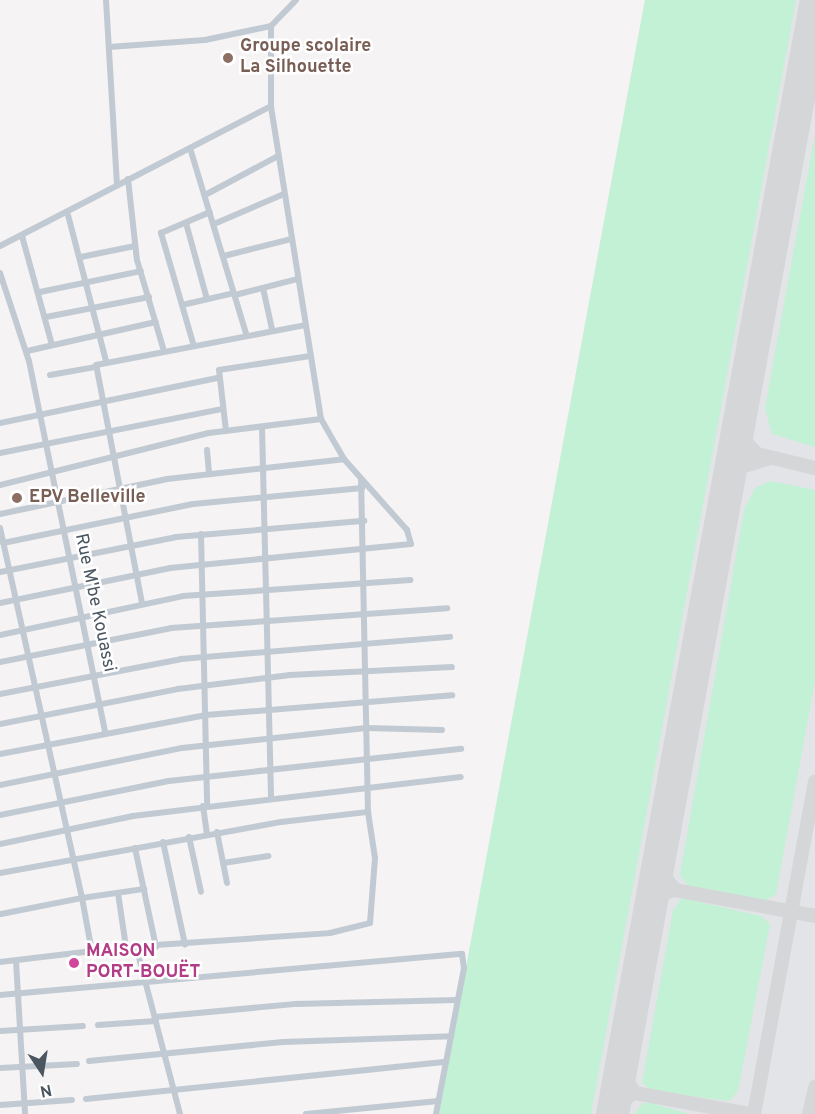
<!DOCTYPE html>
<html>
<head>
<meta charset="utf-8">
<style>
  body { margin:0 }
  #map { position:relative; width:815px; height:1114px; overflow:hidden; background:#f5f3f3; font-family:Overpass,sans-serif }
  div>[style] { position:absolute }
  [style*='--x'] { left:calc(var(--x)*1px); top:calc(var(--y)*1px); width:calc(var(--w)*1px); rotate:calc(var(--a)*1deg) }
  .airport>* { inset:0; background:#e2e4e7 }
  .green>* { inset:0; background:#c3f1d5 }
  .taxiway>* { height:14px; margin:-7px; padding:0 7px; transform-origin:7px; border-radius:7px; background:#d5d6d8 }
  .runway>* { height:33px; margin:-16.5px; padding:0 16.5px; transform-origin:16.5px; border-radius:16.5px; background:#d5d6d8 }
  .minor>* { height:6px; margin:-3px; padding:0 3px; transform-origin:3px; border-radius:3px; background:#c1cad2 }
  .dots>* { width:16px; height:16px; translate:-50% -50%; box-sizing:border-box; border:3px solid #fff; border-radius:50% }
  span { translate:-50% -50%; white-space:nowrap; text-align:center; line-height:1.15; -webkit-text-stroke:5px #fff; paint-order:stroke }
  .education-label { font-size:18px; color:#785e54; font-weight:700 }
  .left { translate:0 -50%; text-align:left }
  .street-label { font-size:18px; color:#4a5661 }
  .hotel-label { font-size:18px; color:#b23c85; font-weight:700 }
  .north { position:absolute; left:12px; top:1042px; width:60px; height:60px; -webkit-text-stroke:4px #fff; paint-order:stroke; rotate:168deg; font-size:16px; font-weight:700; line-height:24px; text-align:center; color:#4a5661 }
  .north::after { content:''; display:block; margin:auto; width:21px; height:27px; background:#4a5661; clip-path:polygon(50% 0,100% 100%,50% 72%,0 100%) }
</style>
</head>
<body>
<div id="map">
  <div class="airport">
    <i style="clip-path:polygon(645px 0,815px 0,815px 1114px,439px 1114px)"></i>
  </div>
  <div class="green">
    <i style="clip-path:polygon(645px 0,796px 0,591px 1114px,439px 1114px)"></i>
    <i style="clip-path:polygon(815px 134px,815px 447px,772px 434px,765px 408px)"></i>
    <i style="clip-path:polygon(771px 481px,815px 490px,815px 681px,776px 894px,766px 900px,690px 888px,680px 875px,744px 510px,755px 488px)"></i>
    <i style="clip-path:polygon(682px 898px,761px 916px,770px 924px,738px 1091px,729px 1101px,652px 1091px,642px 1083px,673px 911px)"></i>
    <i style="clip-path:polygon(643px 1103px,651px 1103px,689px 1114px,634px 1114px)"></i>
  </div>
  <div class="taxiway">
    <i style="--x:808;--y:0;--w:9;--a:69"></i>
    <i style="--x:809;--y:40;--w:13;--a:-63"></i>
    <i style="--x:739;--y:418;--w:25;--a:74"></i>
    <i style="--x:746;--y:442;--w:16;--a:47"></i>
    <i style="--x:757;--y:454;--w:60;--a:13.6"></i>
    <i style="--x:726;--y:488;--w:26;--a:-54"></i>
    <i style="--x:741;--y:467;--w:28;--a:-17"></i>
    <i style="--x:657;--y:867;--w:29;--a:52"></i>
    <i style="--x:675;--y:890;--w:142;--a:10.5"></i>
    <i style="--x:650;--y:906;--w:15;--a:-53"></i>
    <i style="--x:659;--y:894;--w:16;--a:-14"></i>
    <i style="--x:620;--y:1070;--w:27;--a:57"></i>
    <i style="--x:635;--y:1093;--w:116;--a:10.4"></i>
    <i style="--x:613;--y:1106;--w:26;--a:-31"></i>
    <i style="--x:754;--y:1114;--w:338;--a:-79.6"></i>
    <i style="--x:809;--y:1114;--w:28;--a:-77"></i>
  </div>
  <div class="runway">
    <i style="--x:612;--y:1114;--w:1127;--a:-79.63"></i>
  </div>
  <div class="minor">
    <i style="--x:106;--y:0;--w:186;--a:86.6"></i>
    <i style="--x:109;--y:47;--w:96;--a:-4.2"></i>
    <i style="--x:205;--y:40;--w:67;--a:-12"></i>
    <i style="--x:190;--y:148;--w:194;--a:73.2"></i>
    <i style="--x:128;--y:179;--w:81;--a:83.7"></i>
    <i style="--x:137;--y:260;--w:92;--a:73.5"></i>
    <i style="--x:205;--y:195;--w:83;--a:-28.1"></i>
    <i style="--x:68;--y:215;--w:151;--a:75.4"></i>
    <i style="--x:186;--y:223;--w:79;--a:74.6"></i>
    <i style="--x:214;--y:224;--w:76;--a:-23.2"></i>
    <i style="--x:22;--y:236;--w:113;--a:74.6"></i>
    <i style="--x:0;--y:246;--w:305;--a:-27.3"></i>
    <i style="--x:224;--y:256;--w:69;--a:-14.2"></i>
    <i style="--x:81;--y:257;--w:55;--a:-11.5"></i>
    <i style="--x:0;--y:273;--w:93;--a:71.8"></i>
    <i style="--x:29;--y:361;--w:378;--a:78.4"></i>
    <i style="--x:263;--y:288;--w:42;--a:77.6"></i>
    <i style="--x:40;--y:292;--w:103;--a:-11.7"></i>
    <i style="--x:235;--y:295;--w:65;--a:-14.3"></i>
    <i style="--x:182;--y:305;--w:53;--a:-13"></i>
    <i style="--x:46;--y:317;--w:105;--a:-11"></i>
    <i style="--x:193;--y:343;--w:115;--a:-106.2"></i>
    <i style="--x:161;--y:233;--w:53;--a:-23.2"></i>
    <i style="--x:27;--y:351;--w:132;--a:-12.7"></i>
    <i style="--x:50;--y:375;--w:47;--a:-9.9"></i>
    <i style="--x:0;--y:423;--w:223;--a:-11.7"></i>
    <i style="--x:262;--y:427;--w:369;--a:88.6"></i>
    <i style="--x:226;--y:431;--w:61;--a:-96.5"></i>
    <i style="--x:219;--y:370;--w:92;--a:-8.7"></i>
    <i style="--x:207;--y:450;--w:24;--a:85"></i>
    <i style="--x:0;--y:453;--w:227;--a:-11.2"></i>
    <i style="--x:0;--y:485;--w:215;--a:-14"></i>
    <i style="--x:209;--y:433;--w:113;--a:-7.1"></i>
    <i style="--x:0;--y:514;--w:171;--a:-11.8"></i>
    <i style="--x:167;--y:479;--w:178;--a:-6.4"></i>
    <i style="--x:0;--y:528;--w:379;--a:77.5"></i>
    <i style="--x:82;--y:898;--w:63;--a:-8.3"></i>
    <i style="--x:201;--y:534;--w:271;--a:88.7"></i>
    <i style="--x:3;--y:543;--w:194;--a:-11.6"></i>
    <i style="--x:193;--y:504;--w:170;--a:-5.4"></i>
    <i style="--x:0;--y:572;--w:179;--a:-11.2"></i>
    <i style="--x:176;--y:537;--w:189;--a:-4.9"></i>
    <i style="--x:0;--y:603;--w:174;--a:-11.6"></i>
    <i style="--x:170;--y:568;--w:242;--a:-5.7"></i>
    <i style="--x:411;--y:544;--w:15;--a:-106"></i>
    <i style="--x:407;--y:530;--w:95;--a:-131.6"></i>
    <i style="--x:344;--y:459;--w:46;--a:-119.9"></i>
    <i style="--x:321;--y:419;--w:317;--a:-99.1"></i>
    <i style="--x:271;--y:106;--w:80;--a:-90"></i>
    <i style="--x:271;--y:26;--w:36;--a:-46"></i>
    <i style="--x:142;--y:603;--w:242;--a:-100.9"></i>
    <i style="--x:96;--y:365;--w:213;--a:-10.8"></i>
    <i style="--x:0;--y:635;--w:187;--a:-12"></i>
    <i style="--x:183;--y:596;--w:228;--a:-4"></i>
    <i style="--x:0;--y:662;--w:174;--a:-11.2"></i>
    <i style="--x:171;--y:628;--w:277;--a:-4.1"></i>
    <i style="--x:0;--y:694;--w:184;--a:-10.9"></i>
    <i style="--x:181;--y:659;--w:270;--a:-4.7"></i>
    <i style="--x:0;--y:724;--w:181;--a:-11.1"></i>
    <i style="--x:178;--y:689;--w:113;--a:-7.1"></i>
    <i style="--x:290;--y:675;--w:162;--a:-2.8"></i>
    <i style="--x:0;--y:754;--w:210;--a:-10.7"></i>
    <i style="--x:206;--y:715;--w:247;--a:-4.6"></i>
    <i style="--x:0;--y:785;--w:186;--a:-11.5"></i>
    <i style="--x:182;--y:748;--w:185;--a:-6.2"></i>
    <i style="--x:366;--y:728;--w:76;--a:1.5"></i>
    <i style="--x:203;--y:806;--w:28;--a:82"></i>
    <i style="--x:0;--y:815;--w:172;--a:-11.4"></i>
    <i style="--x:169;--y:781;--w:294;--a:-6.3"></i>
    <i style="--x:217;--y:832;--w:52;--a:78.9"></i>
    <i style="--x:189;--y:837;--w:56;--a:77.7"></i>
    <i style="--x:163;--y:842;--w:105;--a:77.9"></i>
    <i style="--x:0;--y:844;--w:136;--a:-11.9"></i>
    <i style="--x:133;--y:816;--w:330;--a:-6.8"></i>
    <i style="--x:135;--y:848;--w:101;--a:78"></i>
    <i style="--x:223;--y:863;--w:46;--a:-8.8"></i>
    <i style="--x:0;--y:873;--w:286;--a:-10.3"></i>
    <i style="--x:281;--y:822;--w:88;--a:-6.6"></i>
    <i style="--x:118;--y:893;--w:55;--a:81.6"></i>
    <i style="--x:1;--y:914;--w:83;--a:-11.2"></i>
    <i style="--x:82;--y:898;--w:55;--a:79.5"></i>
    <i style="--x:137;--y:950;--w:170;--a:75.3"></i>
    <i style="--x:16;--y:961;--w:153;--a:86.6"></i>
    <i style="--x:0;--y:962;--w:127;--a:-6.8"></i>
    <i style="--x:126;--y:947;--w:204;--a:-3.9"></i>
    <i style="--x:330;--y:933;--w:41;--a:-14"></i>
    <i style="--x:370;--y:923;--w:65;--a:-85.6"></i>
    <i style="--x:375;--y:858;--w:47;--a:-98.7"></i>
    <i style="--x:368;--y:812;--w:332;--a:-91.2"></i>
    <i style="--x:0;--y:995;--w:464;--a:-5.1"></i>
    <i style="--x:462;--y:954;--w:14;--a:82"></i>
    <i style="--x:464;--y:968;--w:96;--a:100.8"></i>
    <i style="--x:155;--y:1017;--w:142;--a:-5.3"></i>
    <i style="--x:296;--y:1004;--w:161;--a:-1.4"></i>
    <i style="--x:98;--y:1025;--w:58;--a:-3.9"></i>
    <i style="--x:0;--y:1031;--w:83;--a:-3.4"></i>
    <i style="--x:89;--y:1061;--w:195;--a:-5.6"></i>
    <i style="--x:283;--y:1042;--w:168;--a:-2"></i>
    <i style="--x:0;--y:1068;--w:77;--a:-3"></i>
    <i style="--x:86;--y:1099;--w:362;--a:-5.9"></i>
    <i style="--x:446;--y:1062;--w:53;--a:100.9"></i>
    <i style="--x:0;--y:1105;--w:72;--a:-4"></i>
    <i style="--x:306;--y:1114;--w:133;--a:-5.6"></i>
  </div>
  <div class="dots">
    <i style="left:228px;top:58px;background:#8d6e63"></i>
    <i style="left:17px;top:498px;background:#8d6e63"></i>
    <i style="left:74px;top:963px;background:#d1479c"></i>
  </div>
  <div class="education-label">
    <span class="left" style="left:240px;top:58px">Groupe scolaire<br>La Silhouette</span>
    <span class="left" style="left:29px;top:498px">EPV Belleville</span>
  </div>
  <div class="street-label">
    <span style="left:94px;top:603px;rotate:78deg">Rue M'be Kouassi</span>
  </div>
  <div class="hotel-label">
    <span class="left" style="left:86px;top:963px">MAISON<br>PORT-BOUËT</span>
  </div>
  <div class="north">N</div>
</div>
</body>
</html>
